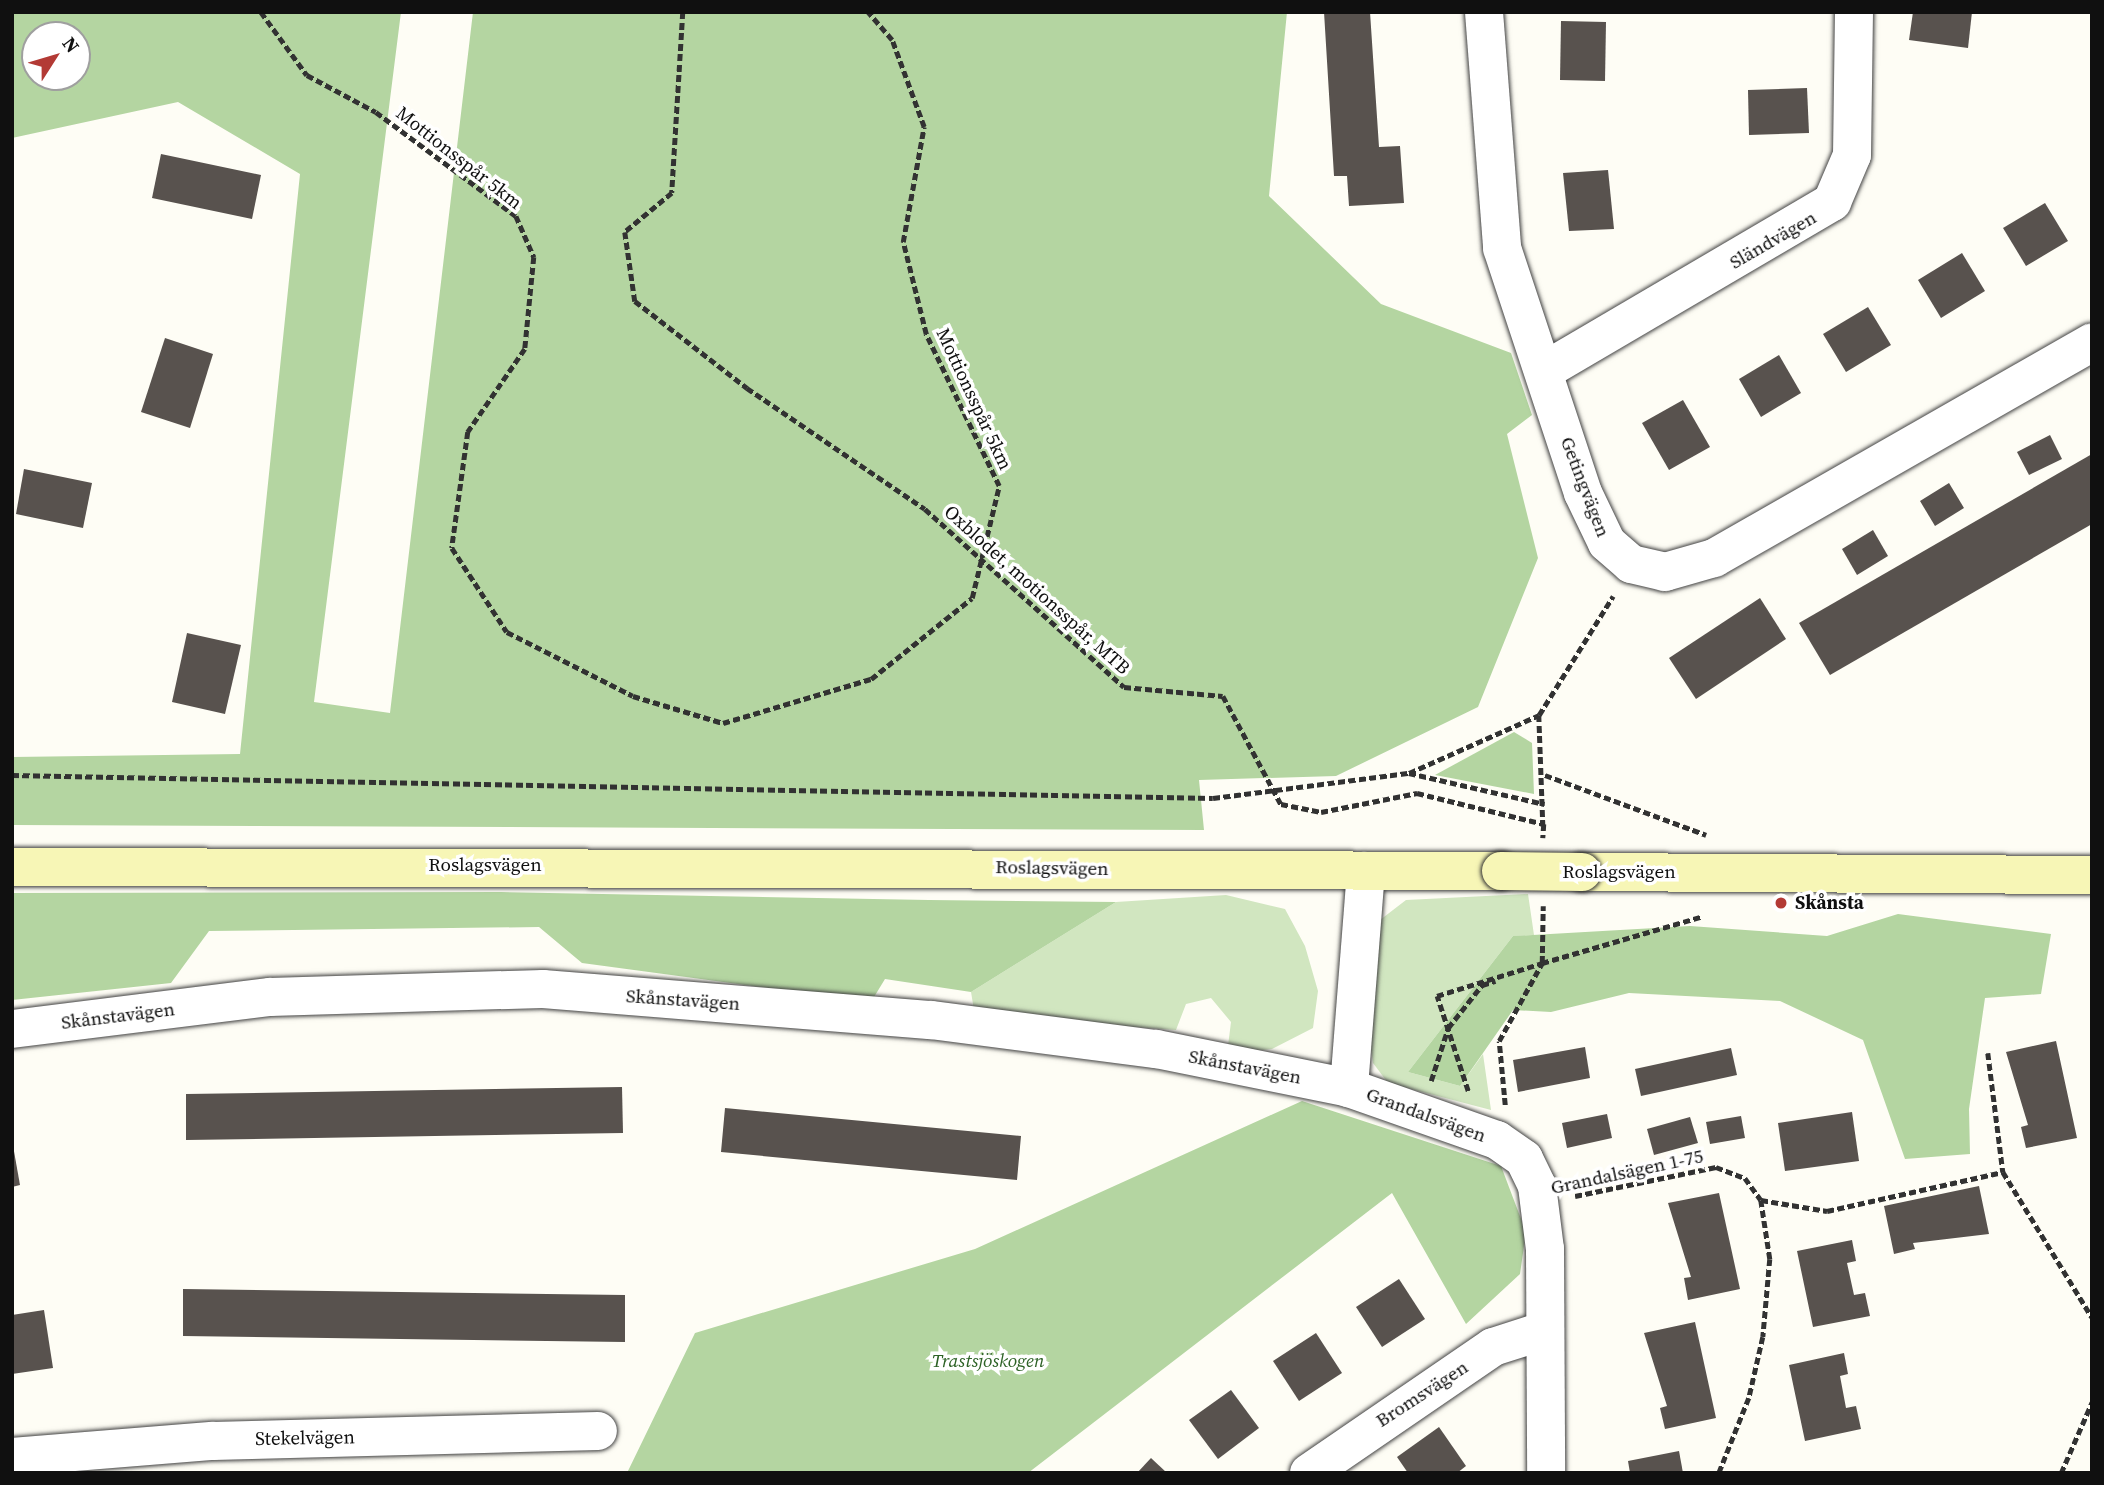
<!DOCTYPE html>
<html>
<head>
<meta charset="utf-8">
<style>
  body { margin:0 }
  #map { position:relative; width:2104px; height:1485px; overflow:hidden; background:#fefdf5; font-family:"Source Serif 4",serif }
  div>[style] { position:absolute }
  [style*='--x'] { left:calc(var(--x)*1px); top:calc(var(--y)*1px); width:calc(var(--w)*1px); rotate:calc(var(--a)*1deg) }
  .green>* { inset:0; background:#d1e6c0 }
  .forest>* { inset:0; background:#b4d5a1 }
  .building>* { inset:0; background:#58524e }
  .path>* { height:4.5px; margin-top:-2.25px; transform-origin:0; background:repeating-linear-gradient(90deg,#323232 0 7px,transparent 0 10.5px) }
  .roads { filter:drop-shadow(0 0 2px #434343) drop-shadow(0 0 2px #434343) }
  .minor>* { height:38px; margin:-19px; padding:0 19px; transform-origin:19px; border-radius:19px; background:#fff }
  .secondary>* { height:38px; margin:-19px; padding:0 19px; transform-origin:19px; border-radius:19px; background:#f7f6b6 }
  .bridges { filter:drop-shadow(0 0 2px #323232) drop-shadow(0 0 2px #323232) }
  .secondary-bridge>* { height:38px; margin:-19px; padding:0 19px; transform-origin:19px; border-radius:19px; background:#f7f6b6 }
  .dots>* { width:19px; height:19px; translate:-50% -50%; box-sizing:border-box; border:4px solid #fff; border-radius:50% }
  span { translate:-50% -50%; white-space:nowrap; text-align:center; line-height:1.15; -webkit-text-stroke:7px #fff; paint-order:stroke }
  .street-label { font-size:19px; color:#101010 }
  .poi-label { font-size:19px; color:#101010; font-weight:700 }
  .left { translate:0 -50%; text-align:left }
  .park-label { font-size:19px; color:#2d6226; font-style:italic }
  .frame { position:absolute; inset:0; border:14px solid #101010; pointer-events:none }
  .north { position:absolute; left:21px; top:21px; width:70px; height:70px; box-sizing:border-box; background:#fff; border:2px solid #9f9f9f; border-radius:50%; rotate:53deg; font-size:19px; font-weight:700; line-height:28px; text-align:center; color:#101010 }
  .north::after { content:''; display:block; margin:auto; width:24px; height:32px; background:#b33a35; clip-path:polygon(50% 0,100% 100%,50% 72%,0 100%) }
</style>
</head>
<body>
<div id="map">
  <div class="green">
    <i style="clip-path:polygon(1528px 894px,1534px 935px,1513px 936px,1408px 1072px,1460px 1086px,1483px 1054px,1491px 1110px,1388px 1083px,1373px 1063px,1368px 1027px,1380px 920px,1406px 900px)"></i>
    <i style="clip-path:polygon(1226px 895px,1285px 909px,1305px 946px,1318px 991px,1313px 1028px,1272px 1049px,1227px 1054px,1231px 1022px,1211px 998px,1186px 1004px,1176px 1030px,975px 1016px,971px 992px,1116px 902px)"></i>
  </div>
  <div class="forest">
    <i style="clip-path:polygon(evenodd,12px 12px,401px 12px,314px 702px,390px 713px,473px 12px,1287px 12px,1269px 196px,1381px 304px,1511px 353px,1532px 415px,1507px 434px,1538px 558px,1478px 707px,1336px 776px,1199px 780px,1204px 830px,12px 825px,12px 757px,240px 754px,300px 174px,178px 102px,12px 138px,12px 12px,35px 35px,77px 35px,77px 77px,35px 77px,35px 35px)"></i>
    <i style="clip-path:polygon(1514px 732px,1532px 743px,1534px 794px,1435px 775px)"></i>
    <i style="clip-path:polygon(501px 892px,929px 900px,1116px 902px,971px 992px,885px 979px,871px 1002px,582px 963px,539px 927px,209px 931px,171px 983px,12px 1000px,12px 893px)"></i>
    <i style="clip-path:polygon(1898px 914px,2051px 934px,2041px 994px,1985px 998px,1969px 1109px,1970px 1154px,1905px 1159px,1863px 1040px,1780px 1001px,1629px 993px,1551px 1012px,1513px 1010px,1460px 1086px,1408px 1072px,1513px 936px,1690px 926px,1827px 936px)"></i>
    <i style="clip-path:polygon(1302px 1101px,1501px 1166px,1526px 1232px,1520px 1274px,1466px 1324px,1392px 1193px,1028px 1473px,627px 1473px,695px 1333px,975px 1249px)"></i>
  </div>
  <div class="building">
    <i style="clip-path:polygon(1324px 12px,1370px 12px,1379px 147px,1400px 146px,1404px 203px,1349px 206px,1347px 176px,1334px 176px)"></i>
    <i style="clip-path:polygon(1913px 12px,1972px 12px,1968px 48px,1909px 40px)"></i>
    <i style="clip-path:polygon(1561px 21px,1606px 22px,1605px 81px,1560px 80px)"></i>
    <i style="clip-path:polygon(1807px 88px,1809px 133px,1749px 135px,1748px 90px)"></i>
    <i style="clip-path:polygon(161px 154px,261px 175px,252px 219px,152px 198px)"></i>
    <i style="clip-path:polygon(1608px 170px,1614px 229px,1569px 231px,1563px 173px)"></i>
    <i style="clip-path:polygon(2045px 203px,2068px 241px,2026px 266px,2003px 228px)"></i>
    <i style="clip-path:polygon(1962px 253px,1985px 291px,1941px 318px,1918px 280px)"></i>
    <i style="clip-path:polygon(1868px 307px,1891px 345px,1846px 372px,1823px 334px)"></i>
    <i style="clip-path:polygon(165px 338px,213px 354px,190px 428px,141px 412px)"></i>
    <i style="clip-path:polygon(1779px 355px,1801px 393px,1761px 417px,1739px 379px)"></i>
    <i style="clip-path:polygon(1683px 400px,1710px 447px,1669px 470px,1642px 423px)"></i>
    <i style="clip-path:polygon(2050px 435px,2062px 459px,2029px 475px,2017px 452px)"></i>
    <i style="clip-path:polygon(2092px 454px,2092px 524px,1830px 675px,1799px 623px)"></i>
    <i style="clip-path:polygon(24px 469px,92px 483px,83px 528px,16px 514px)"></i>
    <i style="clip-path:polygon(1949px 483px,1964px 508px,1935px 526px,1920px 501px)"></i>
    <i style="clip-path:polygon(1873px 530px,1888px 556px,1857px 575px,1842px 549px)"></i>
    <i style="clip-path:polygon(1760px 598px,1786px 639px,1696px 699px,1669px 658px)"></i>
    <i style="clip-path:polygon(187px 633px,241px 645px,225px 714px,172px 702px)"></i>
    <i style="clip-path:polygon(2056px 1041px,2077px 1138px,2026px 1148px,2021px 1127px,2028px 1125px,2006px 1052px)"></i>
    <i style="clip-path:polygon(1585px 1047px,1590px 1078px,1518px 1092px,1513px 1060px)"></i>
    <i style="clip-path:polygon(1731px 1048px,1737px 1075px,1641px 1096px,1635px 1069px)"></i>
    <i style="clip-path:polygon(622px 1087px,623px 1133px,186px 1140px,186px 1094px)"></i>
    <i style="clip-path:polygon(725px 1108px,1021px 1136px,1017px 1180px,721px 1152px)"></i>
    <i style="clip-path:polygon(1852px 1112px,1859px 1161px,1785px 1171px,1778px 1123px)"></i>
    <i style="clip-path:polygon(1607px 1114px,1612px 1138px,1567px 1148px,1562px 1123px)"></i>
    <i style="clip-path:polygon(1741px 1116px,1745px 1138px,1710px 1144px,1706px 1122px)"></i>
    <i style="clip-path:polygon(1690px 1117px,1698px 1143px,1654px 1155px,1647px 1129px)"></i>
    <i style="clip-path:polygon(12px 1140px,20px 1185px,12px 1187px)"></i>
    <i style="clip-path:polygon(1979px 1186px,1989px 1234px,1913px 1243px,1915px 1249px,1894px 1254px,1884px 1206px)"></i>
    <i style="clip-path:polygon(1719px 1193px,1740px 1289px,1688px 1300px,1684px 1278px,1691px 1277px,1668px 1203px)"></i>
    <i style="clip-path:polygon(1852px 1240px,1856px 1261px,1847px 1263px,1854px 1295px,1865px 1293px,1870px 1316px,1813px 1327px,1797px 1251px)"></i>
    <i style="clip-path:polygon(1399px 1279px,1425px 1319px,1382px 1347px,1356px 1307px)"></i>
    <i style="clip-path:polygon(183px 1289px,625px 1295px,625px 1342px,183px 1336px)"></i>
    <i style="clip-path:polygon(44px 1310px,53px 1368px,12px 1374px,12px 1315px)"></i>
    <i style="clip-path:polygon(1695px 1322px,1716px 1418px,1665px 1429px,1660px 1408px,1667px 1406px,1644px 1333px)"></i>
    <i style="clip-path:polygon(1316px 1333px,1342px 1373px,1299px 1401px,1273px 1361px)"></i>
    <i style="clip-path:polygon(1844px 1353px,1848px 1374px,1840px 1376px,1846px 1408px,1856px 1406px,1861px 1429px,1805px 1441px,1789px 1365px)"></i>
    <i style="clip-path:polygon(1231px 1390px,1259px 1428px,1218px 1459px,1189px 1420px)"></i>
    <i style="clip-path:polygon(1439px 1427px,1466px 1466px,1457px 1473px,1408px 1473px,1397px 1457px)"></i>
    <i style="clip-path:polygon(1679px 1451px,1683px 1473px,1630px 1473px,1628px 1461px)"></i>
    <i style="clip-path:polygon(1151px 1458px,1167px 1473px,1137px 1473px)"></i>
  </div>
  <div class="path">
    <i style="--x:261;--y:12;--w:78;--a:53.9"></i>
    <i style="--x:307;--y:75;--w:78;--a:28.2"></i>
    <i style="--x:376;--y:112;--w:174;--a:36.6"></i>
    <i style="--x:516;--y:216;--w:45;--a:66.3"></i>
    <i style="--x:534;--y:257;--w:92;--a:95.6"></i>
    <i style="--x:525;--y:349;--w:101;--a:124.5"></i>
    <i style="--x:468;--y:432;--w:117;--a:97.9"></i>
    <i style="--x:452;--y:548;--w:100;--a:56.8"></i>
    <i style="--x:507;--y:632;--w:141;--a:26.9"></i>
    <i style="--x:633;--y:696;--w:94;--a:16.7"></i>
    <i style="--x:723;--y:723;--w:154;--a:-16.6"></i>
    <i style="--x:871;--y:679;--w:129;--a:-38.7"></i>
    <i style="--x:972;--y:598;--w:115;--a:-76.4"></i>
    <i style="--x:999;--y:486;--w:169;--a:-115.7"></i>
    <i style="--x:926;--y:334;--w:95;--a:-104"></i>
    <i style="--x:903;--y:242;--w:117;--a:-79.7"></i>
    <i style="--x:924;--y:127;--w:93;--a:-110.2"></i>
    <i style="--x:892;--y:40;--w:37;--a:-131"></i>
    <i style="--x:683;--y:12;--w:181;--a:93.5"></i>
    <i style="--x:672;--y:193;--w:61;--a:140.3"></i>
    <i style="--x:625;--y:232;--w:70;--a:81.8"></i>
    <i style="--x:635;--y:301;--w:142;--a:37.8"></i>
    <i style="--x:747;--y:388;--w:215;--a:34.2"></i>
    <i style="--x:925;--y:509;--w:267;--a:41.8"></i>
    <i style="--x:1124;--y:687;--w:99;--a:5.2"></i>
    <i style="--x:1223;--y:696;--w:123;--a:61.8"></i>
    <i style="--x:1281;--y:804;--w:41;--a:11.3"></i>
    <i style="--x:1321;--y:812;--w:98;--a:-11.2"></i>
    <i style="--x:1417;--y:793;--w:131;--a:13.7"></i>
    <i style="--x:1544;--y:824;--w:14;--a:94"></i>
    <i style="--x:1539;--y:715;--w:111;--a:87.9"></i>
    <i style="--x:1409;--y:773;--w:139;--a:12.9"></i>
    <i style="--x:12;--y:775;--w:1201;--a:1.1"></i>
    <i style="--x:1213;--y:798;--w:198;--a:-7.3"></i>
    <i style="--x:1409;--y:773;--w:142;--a:-24"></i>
    <i style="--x:1539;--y:715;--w:140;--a:-58.1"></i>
    <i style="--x:1545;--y:775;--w:172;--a:20.4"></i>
    <i style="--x:1988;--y:1053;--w:120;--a:82.8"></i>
    <i style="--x:2003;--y:1172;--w:170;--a:58.5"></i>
    <i style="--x:1431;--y:1081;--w:56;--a:-72.2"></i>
    <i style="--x:1448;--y:1028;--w:55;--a:-51.7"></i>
    <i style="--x:1482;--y:985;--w:14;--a:-17"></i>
    <i style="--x:1468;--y:1091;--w:100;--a:-108.1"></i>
    <i style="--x:1437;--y:996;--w:110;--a:-17.4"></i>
    <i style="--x:1542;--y:963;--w:57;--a:-89"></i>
    <i style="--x:1505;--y:1105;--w:64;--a:-95.4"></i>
    <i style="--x:1499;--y:1041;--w:89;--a:-61.1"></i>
    <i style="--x:1542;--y:963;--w:165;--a:-16.2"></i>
    <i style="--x:1575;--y:1196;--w:144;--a:-11.6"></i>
    <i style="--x:1716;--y:1167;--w:31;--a:21"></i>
    <i style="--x:1745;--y:1178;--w:27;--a:54"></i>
    <i style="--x:1761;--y:1200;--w:60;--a:81.3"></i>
    <i style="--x:1770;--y:1259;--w:78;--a:95.1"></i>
    <i style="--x:1763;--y:1337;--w:63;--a:102.9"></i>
    <i style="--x:1749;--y:1398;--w:81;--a:111.8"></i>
    <i style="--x:1761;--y:1200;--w:67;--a:9.5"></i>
    <i style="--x:1827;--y:1211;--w:180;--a:-12.5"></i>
    <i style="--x:2061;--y:1473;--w:77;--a:-66.4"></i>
  </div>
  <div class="roads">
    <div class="minor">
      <i style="--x:1484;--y:12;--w:237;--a:85.6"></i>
      <i style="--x:1502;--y:248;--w:258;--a:71.7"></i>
      <i style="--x:1583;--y:493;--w:55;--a:64.4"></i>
      <i style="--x:1607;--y:543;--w:32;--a:41"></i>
      <i style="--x:1631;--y:564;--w:35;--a:13"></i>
      <i style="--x:1665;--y:572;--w:51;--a:-15.9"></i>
      <i style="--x:1714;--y:558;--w:435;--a:-29.7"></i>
      <i style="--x:1544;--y:371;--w:334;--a:-30.4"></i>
      <i style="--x:1832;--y:202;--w:51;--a:-66.9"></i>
      <i style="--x:1852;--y:155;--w:143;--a:-89.2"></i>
      <i style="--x:1366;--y:871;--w:218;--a:94.5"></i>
      <i style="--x:1349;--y:1088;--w:157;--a:19.4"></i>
      <i style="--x:1497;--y:1140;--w:33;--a:35"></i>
      <i style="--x:1524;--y:1159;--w:30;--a:64"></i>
      <i style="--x:1537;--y:1186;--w:64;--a:82.8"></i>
      <i style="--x:1545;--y:1249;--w:224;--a:89.7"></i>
      <i style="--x:12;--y:1029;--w:260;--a:-7.1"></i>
      <i style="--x:270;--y:997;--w:273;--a:-1.7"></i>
      <i style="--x:543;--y:989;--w:390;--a:4.6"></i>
      <i style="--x:932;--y:1020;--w:226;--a:7.4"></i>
      <i style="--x:1156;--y:1049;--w:197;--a:11.4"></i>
      <i style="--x:12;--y:1457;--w:202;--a:-4.6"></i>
      <i style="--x:213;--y:1441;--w:385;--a:-1.5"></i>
      <i style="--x:1309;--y:1473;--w:223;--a:-34.4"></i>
      <i style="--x:1493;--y:1347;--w:52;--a:-17.7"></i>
    </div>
    <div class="secondary">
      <i style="--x:12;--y:867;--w:1489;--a:0.15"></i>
      <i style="--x:1582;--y:872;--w:510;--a:0.34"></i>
    </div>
  </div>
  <div class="bridges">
    <div class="secondary-bridge">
      <i style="--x:1501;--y:871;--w:81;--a:0.7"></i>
    </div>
  </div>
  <div class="dots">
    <i style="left:1781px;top:903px;background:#b33a35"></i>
  </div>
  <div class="street-label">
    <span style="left:459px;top:158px;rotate:38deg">Mottionsspår 5km</span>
    <span style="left:1773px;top:240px;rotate:-30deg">Sländvägen</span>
    <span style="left:974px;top:399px;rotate:65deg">Mottionsspår 5km</span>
    <span style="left:1585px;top:487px;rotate:69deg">Getingvägen</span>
    <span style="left:1037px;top:590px;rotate:42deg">Oxblodet, motionsspår, MTB</span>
    <span style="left:485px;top:865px">Roslagsvägen</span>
    <span style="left:1052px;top:868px;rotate:1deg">Roslagsvägen</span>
    <span style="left:1619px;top:872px">Roslagsvägen</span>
    <span style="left:683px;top:1000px;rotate:4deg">Skånstavägen</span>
    <span style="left:118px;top:1016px;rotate:-7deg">Skånstavägen</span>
    <span style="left:1245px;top:1067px;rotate:11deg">Skånstavägen</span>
    <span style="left:1426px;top:1115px;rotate:20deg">Grandalsvägen</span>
    <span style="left:1627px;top:1172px;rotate:-12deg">Grandalsägen 1-75</span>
    <span style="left:1422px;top:1394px;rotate:-33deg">Bromsvägen</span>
    <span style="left:305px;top:1438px;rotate:-1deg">Stekelvägen</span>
  </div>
  <div class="poi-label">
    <span class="left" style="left:1795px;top:903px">Skånsta</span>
  </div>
  <div class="park-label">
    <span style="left:988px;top:1361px">Trastsjöskogen</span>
  </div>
  <div class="frame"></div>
  <div class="north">N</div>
</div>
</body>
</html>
